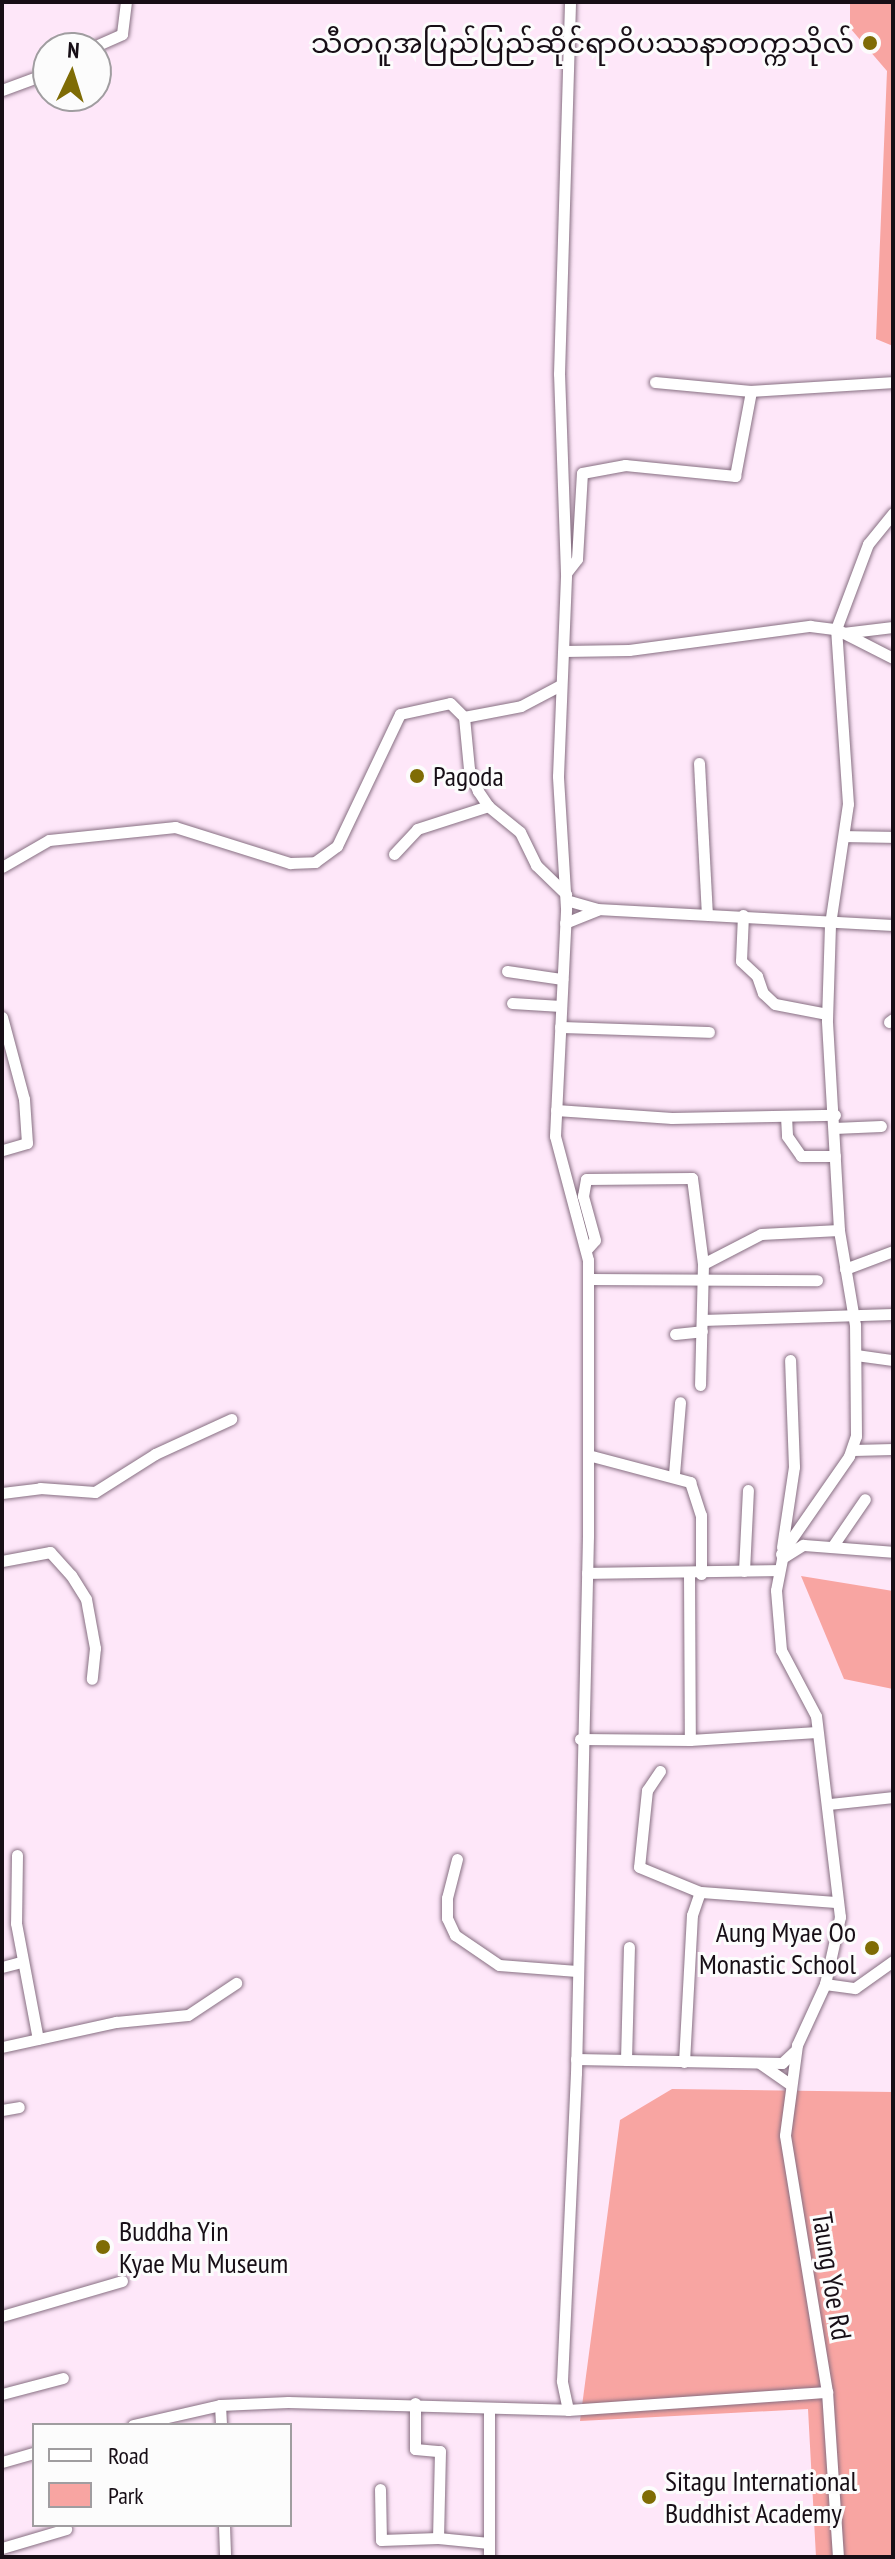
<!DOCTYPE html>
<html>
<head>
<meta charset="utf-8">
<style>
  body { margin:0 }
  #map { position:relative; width:895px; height:2559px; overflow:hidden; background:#fee7f9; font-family:"PT Sans Narrow","Noto Sans Myanmar",sans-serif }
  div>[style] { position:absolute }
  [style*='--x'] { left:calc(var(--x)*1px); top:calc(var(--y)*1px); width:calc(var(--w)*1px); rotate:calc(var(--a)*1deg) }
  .green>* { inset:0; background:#f8a5a2 }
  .roads { filter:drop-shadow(0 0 2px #876f82) drop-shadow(0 0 2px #876f82) }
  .minor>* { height:11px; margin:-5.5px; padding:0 5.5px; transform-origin:5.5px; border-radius:5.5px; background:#fff }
  .dots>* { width:22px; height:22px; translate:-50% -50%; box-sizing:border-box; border:4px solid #fcfcfc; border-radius:50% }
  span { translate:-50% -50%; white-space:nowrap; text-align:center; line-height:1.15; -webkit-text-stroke:6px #fcfcfc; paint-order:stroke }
  .poi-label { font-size:28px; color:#170e16 }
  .right { translate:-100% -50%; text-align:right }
  .left { translate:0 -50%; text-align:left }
  .street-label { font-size:28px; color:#170e16 }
  .frame { position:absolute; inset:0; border:4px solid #170e16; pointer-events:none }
  .legend { position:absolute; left:32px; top:2423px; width:260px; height:104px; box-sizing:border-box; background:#fcfcfc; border:2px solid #a09da0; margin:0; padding:10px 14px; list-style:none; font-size:24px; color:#170e16 }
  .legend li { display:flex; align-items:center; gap:16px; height:40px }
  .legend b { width:40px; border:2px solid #a09da0 }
  .north { position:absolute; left:32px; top:32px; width:80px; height:80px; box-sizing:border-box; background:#fcfcfc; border:2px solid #a09da0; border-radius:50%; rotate:4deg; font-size:22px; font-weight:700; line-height:32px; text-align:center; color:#170e16 }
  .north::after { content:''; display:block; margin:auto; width:28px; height:36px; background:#7f6c05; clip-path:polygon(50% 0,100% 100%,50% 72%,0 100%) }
</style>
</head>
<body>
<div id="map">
  <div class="green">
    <i style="clip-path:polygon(850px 2px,893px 2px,893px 346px,876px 339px,887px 71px,850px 28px)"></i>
    <i style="clip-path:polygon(801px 1576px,893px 1591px,893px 1689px,844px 1679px)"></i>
    <i style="clip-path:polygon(672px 2089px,893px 2092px,893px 2557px,816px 2557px,808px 2409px,580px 2421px,620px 2120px)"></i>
  </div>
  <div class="roads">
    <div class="minor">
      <i style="--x:91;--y:48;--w:34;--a:-24"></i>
      <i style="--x:122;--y:34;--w:32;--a:-83"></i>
      <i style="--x:2;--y:90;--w:49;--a:-20.3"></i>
      <i style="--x:655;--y:382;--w:96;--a:5.4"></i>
      <i style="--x:566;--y:573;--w:18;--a:-52"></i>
      <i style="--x:577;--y:559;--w:86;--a:-86.7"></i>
      <i style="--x:582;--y:473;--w:44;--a:-10.5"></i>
      <i style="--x:625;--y:465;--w:111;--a:5.7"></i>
      <i style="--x:735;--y:476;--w:86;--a:-79.3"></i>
      <i style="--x:751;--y:391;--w:142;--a:-3.6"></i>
      <i style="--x:843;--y:633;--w:50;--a:-6.8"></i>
      <i style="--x:564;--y:651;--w:65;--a:-0.9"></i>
      <i style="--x:629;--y:650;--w:183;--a:-7.6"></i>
      <i style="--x:810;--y:626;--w:26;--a:7"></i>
      <i style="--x:836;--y:629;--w:64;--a:27"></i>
      <i style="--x:464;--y:717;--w:52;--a:84.5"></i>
      <i style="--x:469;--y:769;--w:24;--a:68"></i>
      <i style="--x:478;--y:791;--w:18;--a:56"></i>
      <i style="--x:488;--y:806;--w:41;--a:39.1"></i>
      <i style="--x:520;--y:832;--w:37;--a:64"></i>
      <i style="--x:536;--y:865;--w:42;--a:44"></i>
      <i style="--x:699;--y:763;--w:151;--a:87"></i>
      <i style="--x:845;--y:836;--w:48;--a:1.2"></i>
      <i style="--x:394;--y:854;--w:34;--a:-47"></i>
      <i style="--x:417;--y:829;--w:75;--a:-17.9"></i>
      <i style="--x:2;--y:867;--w:54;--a:-29.9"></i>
      <i style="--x:49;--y:840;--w:127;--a:-5.9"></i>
      <i style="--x:175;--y:827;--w:121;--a:17.4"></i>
      <i style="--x:290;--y:863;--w:25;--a:-2"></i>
      <i style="--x:315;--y:862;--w:27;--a:-36"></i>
      <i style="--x:337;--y:846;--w:146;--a:-64.5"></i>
      <i style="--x:400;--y:714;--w:51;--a:-12.4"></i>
      <i style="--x:450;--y:703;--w:20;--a:45"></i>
      <i style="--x:464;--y:717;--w:58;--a:-10.9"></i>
      <i style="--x:521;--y:706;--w:43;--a:-27.8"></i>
      <i style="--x:566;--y:900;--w:32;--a:16"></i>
      <i style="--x:597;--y:909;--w:296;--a:3.1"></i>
      <i style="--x:743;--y:915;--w:46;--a:92.5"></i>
      <i style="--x:741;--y:961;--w:22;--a:43"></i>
      <i style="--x:757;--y:976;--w:18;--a:71"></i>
      <i style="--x:763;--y:993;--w:16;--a:43"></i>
      <i style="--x:775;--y:1004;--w:53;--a:10.9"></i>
      <i style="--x:565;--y:923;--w:35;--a:-22"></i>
      <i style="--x:507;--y:971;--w:56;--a:8.3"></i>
      <i style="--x:512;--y:1003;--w:49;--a:3.5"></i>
      <i style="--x:2;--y:1017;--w:85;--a:75"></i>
      <i style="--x:24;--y:1099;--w:44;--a:86.1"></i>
      <i style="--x:27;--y:1143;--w:26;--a:164"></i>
      <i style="--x:889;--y:1022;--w:5;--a:-37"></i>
      <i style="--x:560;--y:1027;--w:149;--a:1.9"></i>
      <i style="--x:556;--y:1110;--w:116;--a:3.9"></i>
      <i style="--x:672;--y:1118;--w:163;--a:-1.1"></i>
      <i style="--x:786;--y:1116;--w:20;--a:87"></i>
      <i style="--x:787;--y:1136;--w:24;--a:55"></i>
      <i style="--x:801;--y:1156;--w:34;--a:0"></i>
      <i style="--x:834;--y:1128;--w:47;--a:-2.4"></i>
      <i style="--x:586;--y:1250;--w:13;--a:-48"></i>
      <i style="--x:595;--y:1240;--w:46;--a:-105.3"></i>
      <i style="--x:583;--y:1196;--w:17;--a:-80"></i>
      <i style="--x:586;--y:1179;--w:106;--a:-0.5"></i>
      <i style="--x:692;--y:1178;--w:87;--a:82.7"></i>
      <i style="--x:703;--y:1264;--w:121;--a:91.4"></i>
      <i style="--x:703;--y:1264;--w:65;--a:-27.3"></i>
      <i style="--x:761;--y:1234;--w:78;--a:-2.9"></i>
      <i style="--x:845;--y:1269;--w:51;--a:-20.6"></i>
      <i style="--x:588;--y:1279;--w:229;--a:0.3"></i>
      <i style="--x:702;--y:1320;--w:191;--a:-1.8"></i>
      <i style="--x:675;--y:1334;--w:27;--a:-6"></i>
      <i style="--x:856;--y:1355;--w:37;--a:8"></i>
      <i style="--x:853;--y:1450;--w:40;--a:-1.4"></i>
      <i style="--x:588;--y:1455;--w:106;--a:14.8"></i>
      <i style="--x:690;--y:1482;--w:35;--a:72"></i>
      <i style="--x:701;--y:1515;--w:59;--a:90"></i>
      <i style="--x:674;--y:1474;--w:72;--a:-85.2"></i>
      <i style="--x:2;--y:1493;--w:38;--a:-7"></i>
      <i style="--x:40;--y:1488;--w:55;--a:4.2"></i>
      <i style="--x:95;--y:1492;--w:71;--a:-32.3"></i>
      <i style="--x:155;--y:1454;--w:84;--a:-24.7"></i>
      <i style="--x:782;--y:1547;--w:81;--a:-81.5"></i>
      <i style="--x:794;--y:1467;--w:107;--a:-92.1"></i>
      <i style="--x:832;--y:1547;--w:58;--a:-55.5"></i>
      <i style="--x:781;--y:1554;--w:119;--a:-55.2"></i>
      <i style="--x:849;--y:1456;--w:21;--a:-71"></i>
      <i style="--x:856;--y:1436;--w:111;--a:-90.5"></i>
      <i style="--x:855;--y:1325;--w:96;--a:-99.6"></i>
      <i style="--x:839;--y:1230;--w:210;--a:-93.3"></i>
      <i style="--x:827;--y:1020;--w:96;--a:-88.2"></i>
      <i style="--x:830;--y:924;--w:121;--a:-81.5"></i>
      <i style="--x:848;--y:804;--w:175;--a:-93.9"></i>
      <i style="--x:836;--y:629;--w:91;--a:-69.4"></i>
      <i style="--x:868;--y:544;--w:40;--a:-51"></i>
      <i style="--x:2;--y:1561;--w:49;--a:-10.6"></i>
      <i style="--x:50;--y:1552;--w:31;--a:48"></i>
      <i style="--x:71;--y:1575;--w:28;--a:58"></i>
      <i style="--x:86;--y:1599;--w:50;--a:79.6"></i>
      <i style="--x:95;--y:1648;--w:31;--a:96"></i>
      <i style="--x:744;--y:1571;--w:81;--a:-87.2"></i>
      <i style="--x:587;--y:1573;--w:191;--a:-0.9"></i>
      <i style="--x:689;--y:1574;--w:166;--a:89.7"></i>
      <i style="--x:580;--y:1739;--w:110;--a:0.5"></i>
      <i style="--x:690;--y:1740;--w:127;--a:-3.6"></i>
      <i style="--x:660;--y:1771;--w:23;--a:124"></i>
      <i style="--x:647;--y:1790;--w:77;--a:95.9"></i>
      <i style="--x:639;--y:1867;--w:66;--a:22.3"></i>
      <i style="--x:700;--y:1892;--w:137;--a:4.2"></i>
      <i style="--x:829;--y:1804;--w:64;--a:-6.2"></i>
      <i style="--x:17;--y:1855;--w:68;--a:90.8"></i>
      <i style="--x:16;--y:1923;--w:118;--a:79.3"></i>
      <i style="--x:457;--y:1859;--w:40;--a:104.4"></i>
      <i style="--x:447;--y:1898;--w:20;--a:90"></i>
      <i style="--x:447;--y:1918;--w:19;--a:65"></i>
      <i style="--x:455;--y:1935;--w:53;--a:34.3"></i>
      <i style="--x:499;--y:1965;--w:78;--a:4.4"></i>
      <i style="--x:2;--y:1967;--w:20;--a:-15"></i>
      <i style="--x:825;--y:1984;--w:30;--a:8"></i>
      <i style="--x:855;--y:1988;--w:47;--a:-35.4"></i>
      <i style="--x:2;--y:2047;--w:117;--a:-12.4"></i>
      <i style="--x:116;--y:2022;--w:72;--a:-5.6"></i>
      <i style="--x:188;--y:2015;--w:58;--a:-33.7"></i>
      <i style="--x:576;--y:2059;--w:206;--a:1.1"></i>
      <i style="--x:782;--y:2063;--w:16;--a:-43"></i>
      <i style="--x:626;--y:2060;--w:113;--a:-88.5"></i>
      <i style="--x:684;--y:2062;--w:147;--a:-86.9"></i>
      <i style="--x:692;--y:1915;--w:24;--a:-71"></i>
      <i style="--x:761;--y:2064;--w:35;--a:35"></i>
      <i style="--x:2;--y:2110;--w:17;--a:-10"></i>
      <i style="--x:2;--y:2316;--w:125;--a:-16.3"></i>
      <i style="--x:2;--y:2394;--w:63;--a:-14.7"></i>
      <i style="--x:415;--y:2403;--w:46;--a:90"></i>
      <i style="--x:415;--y:2449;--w:25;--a:5"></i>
      <i style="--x:440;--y:2451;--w:87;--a:91.3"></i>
      <i style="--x:438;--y:2538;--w:51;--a:5.6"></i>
      <i style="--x:220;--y:2405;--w:20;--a:87"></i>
      <i style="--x:568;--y:2410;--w:30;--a:-102"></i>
      <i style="--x:562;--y:2381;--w:308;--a:-87.4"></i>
      <i style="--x:576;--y:2073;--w:537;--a:-88.72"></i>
      <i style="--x:588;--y:1536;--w:276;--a:-90"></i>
      <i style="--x:588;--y:1260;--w:128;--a:-104.9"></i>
      <i style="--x:555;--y:1136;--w:228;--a:-87.2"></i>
      <i style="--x:566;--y:908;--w:132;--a:-93.5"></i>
      <i style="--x:558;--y:776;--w:203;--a:-87.7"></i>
      <i style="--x:566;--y:573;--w:199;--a:-92"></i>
      <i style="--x:559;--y:374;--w:372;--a:-88.3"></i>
      <i style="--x:133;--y:2425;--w:89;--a:-12.9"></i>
      <i style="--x:220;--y:2405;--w:68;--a:-2.5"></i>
      <i style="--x:288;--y:2402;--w:280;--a:1.6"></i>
      <i style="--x:568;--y:2410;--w:260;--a:-4"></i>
      <i style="--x:2;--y:2462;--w:33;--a:-16"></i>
      <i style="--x:380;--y:2489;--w:51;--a:88.9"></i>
      <i style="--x:381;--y:2540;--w:57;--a:-2"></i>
      <i style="--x:224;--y:2525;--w:32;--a:88"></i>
      <i style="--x:2;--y:2548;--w:67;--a:-16.5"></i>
      <i style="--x:489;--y:2557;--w:149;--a:-90"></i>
      <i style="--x:838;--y:2557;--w:165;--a:-93.8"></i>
      <i style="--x:827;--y:2392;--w:260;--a:-99.3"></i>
      <i style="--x:785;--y:2135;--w:91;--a:-82.4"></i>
      <i style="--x:797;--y:2045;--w:67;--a:-65.3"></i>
      <i style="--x:825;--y:1984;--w:69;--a:-77.4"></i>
      <i style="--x:840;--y:1917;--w:202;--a:-96.8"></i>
      <i style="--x:816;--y:1716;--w:75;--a:-117.9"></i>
      <i style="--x:781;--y:1650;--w:60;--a:-94.8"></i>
      <i style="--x:776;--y:1590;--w:33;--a:-79"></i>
      <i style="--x:782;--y:1558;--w:25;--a:-32"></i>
      <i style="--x:803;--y:1545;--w:90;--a:4.4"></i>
    </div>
  </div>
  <div class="dots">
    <i style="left:870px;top:43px;background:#7f6c05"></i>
    <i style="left:417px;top:776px;background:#7f6c05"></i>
    <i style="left:872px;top:1948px;background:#7f6c05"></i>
    <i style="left:103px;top:2247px;background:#7f6c05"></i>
    <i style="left:649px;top:2497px;background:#7f6c05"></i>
  </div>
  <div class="poi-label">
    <span class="right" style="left:854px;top:43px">သီတဂူအပြည်ပြည်ဆိုင်ရာဝိပဿနာတက္ကသိုလ်</span>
    <span class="left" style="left:433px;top:776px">Pagoda</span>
    <span class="right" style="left:856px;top:1948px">Aung Myae Oo<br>Monastic School</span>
    <span class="left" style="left:119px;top:2247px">Buddha Yin<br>Kyae Mu Museum</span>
    <span class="left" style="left:665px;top:2497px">Sitagu International<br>Buddhist Academy</span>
  </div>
  <div class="street-label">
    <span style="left:832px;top:2276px;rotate:81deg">Taung Yoe Rd</span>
  </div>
  <div class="frame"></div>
  <ul class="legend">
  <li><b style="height:10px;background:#fff"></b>Road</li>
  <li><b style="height:22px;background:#f8a5a2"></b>Park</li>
  </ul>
  <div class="north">N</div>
</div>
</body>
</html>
